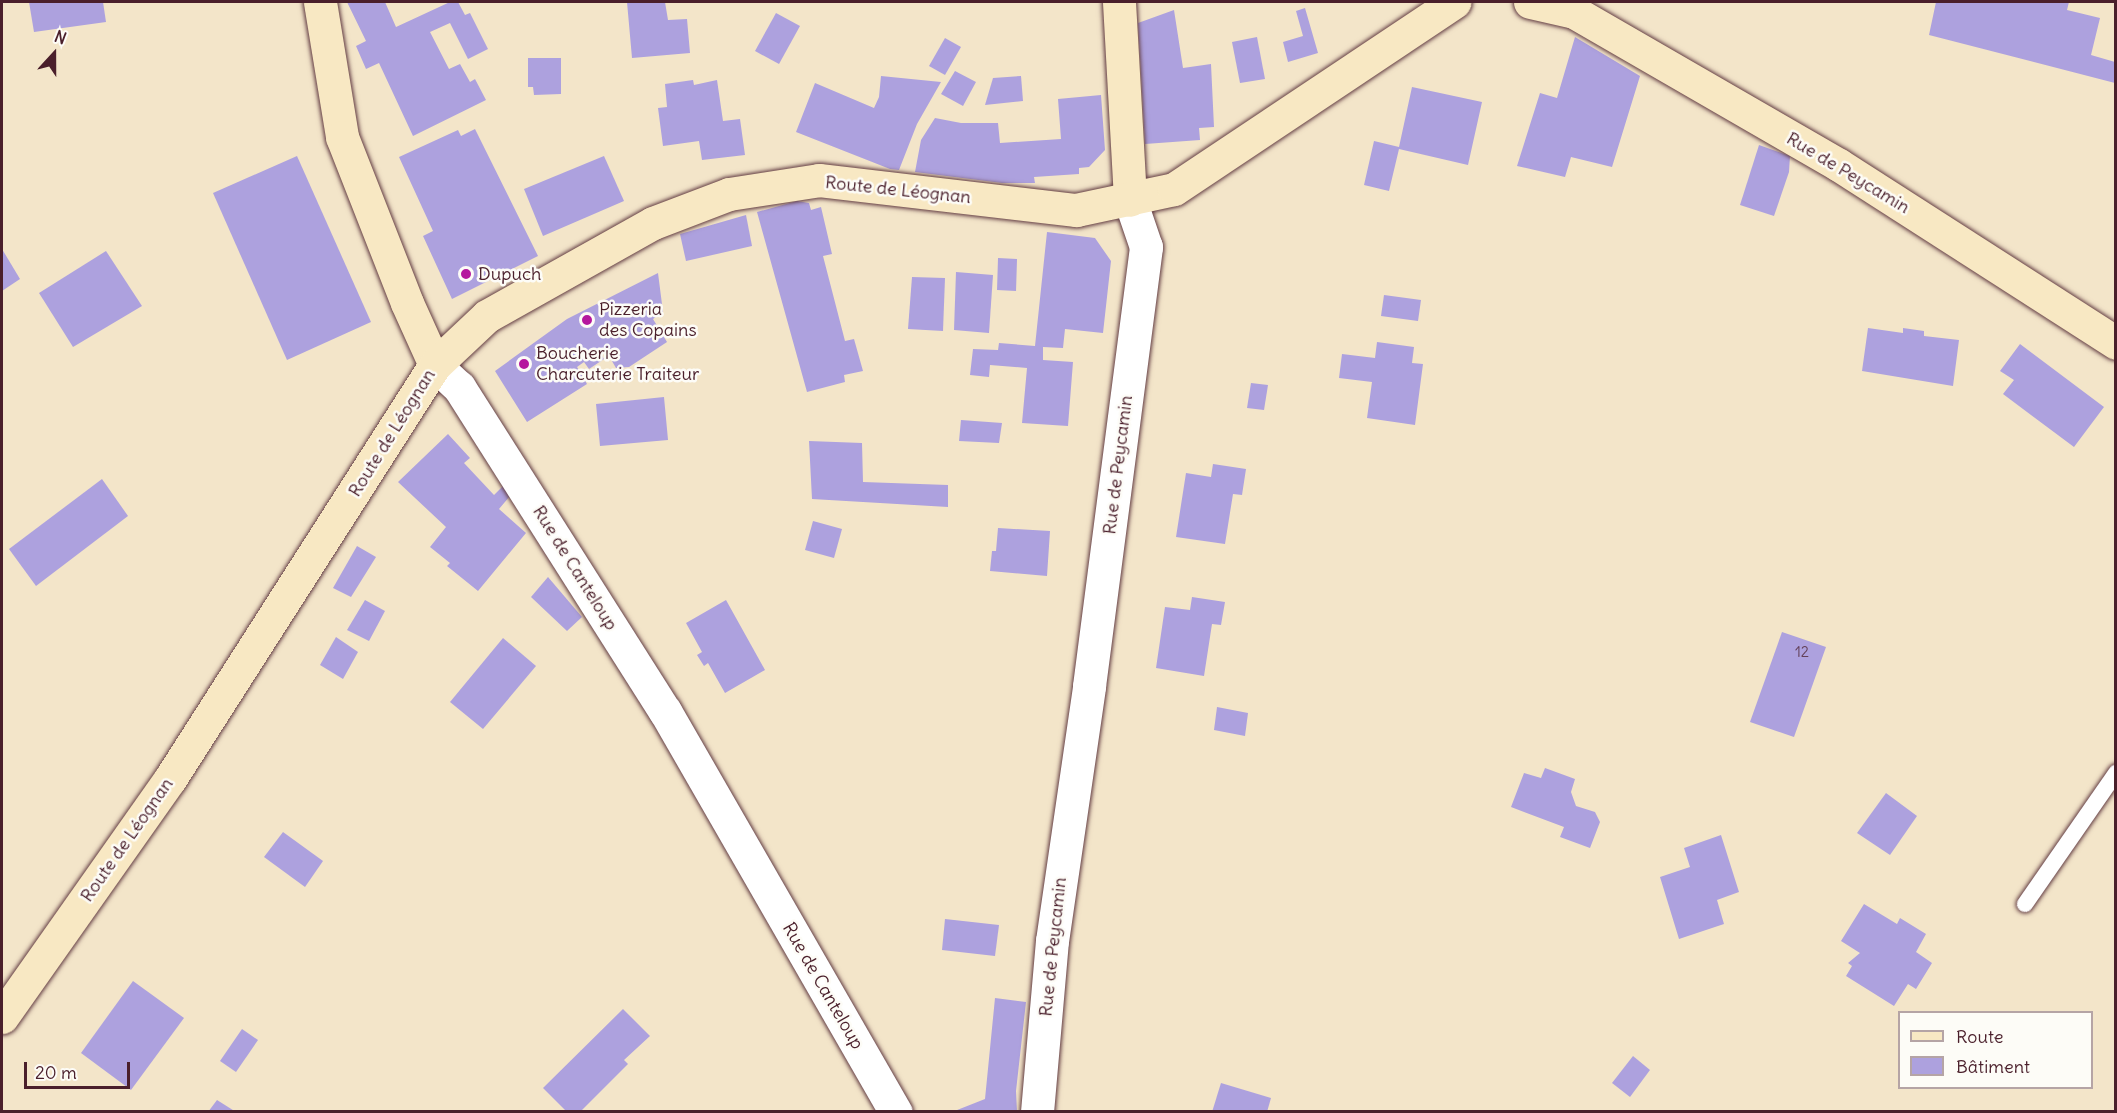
<!DOCTYPE html>
<html>
<head>
<meta charset="utf-8">
<style>
  body { margin:0 }
  #map { position:relative; width:2117px; height:1113px; overflow:hidden; background:#f3e5c9; font-family:Delius,sans-serif }
  div>[style] { position:absolute }
  [style*='--x'] { left:calc(var(--x)*1px); top:calc(var(--y)*1px); width:calc(var(--w)*1px); rotate:calc(var(--a)*1deg) }
  .building>* { inset:0; background:#ada1de }
  .roads { filter:drop-shadow(0 0 2px #633d43) drop-shadow(0 0 2px #633d43) }
  .lane>* { height:16px; margin:-8px; padding:0 8px; transform-origin:8px; border-radius:8px; background:#fff }
  .street>* { height:33px; margin:-16.5px; padding:0 16.5px; transform-origin:16.5px; border-radius:16.5px; background:#fff }
  .secondary>* { height:33px; margin:-16.5px; padding:0 16.5px; transform-origin:16.5px; border-radius:16.5px; background:#f8e8c3 }
  .dots>* { width:16px; height:16px; translate:-50% -50%; box-sizing:border-box; border:3px solid #fdfcf7; border-radius:50% }
  span { translate:-50% -50%; white-space:nowrap; text-align:center; line-height:1.15; -webkit-text-stroke:5px #fdfcf7; paint-order:stroke }
  .number-label { font-size:15px; color:#634058 }
  .number-label span { -webkit-text-stroke-width:0 }
  .street-label { font-size:18px; color:#4a1f2b }
  .poi-label { font-size:18px; color:#4a1f2b }
  .left { translate:0 -50%; text-align:left }
  .frame { position:absolute; inset:0; border:3px solid #4a1f2b; pointer-events:none }
  .legend { position:absolute; left:1898px; top:1011px; width:195px; height:78px; box-sizing:border-box; background:#fdfcf7; border:2px solid #b5a4a5; margin:0; padding:8px 10px; list-style:none; font-size:18px; color:#4a1f2b }
  .legend li { display:flex; align-items:center; gap:12px; height:30px }
  .legend b { width:30px; border:2px solid #b5a4a5 }
  .north { position:absolute; left:24px; top:24px; width:60px; height:60px; -webkit-text-stroke:4px #fdfcf7; paint-order:stroke; rotate:21deg; font-size:16px; font-weight:700; line-height:24px; text-align:center; color:#4a1f2b }
  .north::after { content:''; display:block; margin:auto; width:21px; height:27px; background:#4a1f2b; clip-path:polygon(50% 0,100% 100%,50% 72%,0 100%) }
  .scale { position:absolute; left:24px; top:1062px; width:106px; height:27px; box-sizing:border-box; border:3px solid #4a1f2b; border-top:0; padding-left:8px; font-size:18px; line-height:21px; white-space:nowrap; color:#4a1f2b; -webkit-text-stroke:4px #fdfcf7; paint-order:stroke }
</style>
</head>
<body>
<div id="map">
  <div class="building">
    <i style="clip-path:polygon(29px 2px,103px 2px,106px 22px,34px 32px)"></i>
    <i style="clip-path:polygon(347px 2px,385px 2px,396px 27px,450px 2px,458px 2px,465px 15px,470px 13px,488px 49px,468px 59px,450px 23px,430px 32px,449px 69px,460px 64px,470px 82px,475px 79px,486px 100px,413px 136px,379px 63px,366px 69px,356px 46px,366px 41px)"></i>
    <i style="clip-path:polygon(627px 2px,665px 2px,668px 20px,687px 19px,690px 53px,632px 58px)"></i>
    <i style="clip-path:polygon(1936px 2px,2069px 2px,2067px 10px,2100px 18px,2091px 55px,2115px 62px,2115px 83px,1929px 35px)"></i>
    <i style="clip-path:polygon(1305px 8px,1318px 53px,1288px 62px,1283px 42px,1303px 36px,1296px 11px)"></i>
    <i style="clip-path:polygon(1174px 10px,1183px 68px,1211px 64px,1214px 127px,1199px 128px,1200px 140px,1145px 144px,1138px 23px)"></i>
    <i style="clip-path:polygon(776px 13px,800px 26px,779px 64px,755px 51px)"></i>
    <i style="clip-path:polygon(1257px 37px,1265px 79px,1240px 83px,1232px 42px)"></i>
    <i style="clip-path:polygon(1575px 37px,1640px 76px,1612px 167px,1571px 157px,1565px 177px,1517px 166px,1540px 93px,1557px 98px)"></i>
    <i style="clip-path:polygon(945px 38px,961px 47px,945px 75px,929px 66px)"></i>
    <i style="clip-path:polygon(528px 58px,561px 58px,561px 94px,534px 95px,533px 87px,528px 87px)"></i>
    <i style="clip-path:polygon(955px 71px,976px 82px,963px 106px,941px 94px)"></i>
    <i style="clip-path:polygon(881px 76px,941px 82px,917px 124px,899px 170px,890px 169px,796px 132px,815px 83px,874px 108px,879px 97px)"></i>
    <i style="clip-path:polygon(1021px 76px,1023px 101px,985px 105px,993px 78px)"></i>
    <i style="clip-path:polygon(693px 80px,694px 85px,717px 80px,723px 121px,740px 119px,745px 155px,702px 160px,699px 141px,663px 146px,658px 108px,667px 107px,665px 84px)"></i>
    <i style="clip-path:polygon(1412px 87px,1482px 102px,1468px 165px,1399px 149px,1389px 191px,1364px 185px,1374px 141px,1399px 147px)"></i>
    <i style="clip-path:polygon(1101px 95px,1105px 150px,1089px 167px,1079px 168px,1079px 174px,1034px 177px,1035px 183px,1002px 183px,915px 172px,921px 140px,935px 118px,961px 123px,998px 123px,1000px 143px,1061px 139px,1058px 99px)"></i>
    <i style="clip-path:polygon(475px 129px,538px 256px,452px 299px,423px 236px,433px 231px,399px 157px,458px 130px,461px 136px)"></i>
    <i style="clip-path:polygon(1759px 145px,1790px 156px,1789px 172px,1774px 216px,1740px 205px)"></i>
    <i style="clip-path:polygon(297px 156px,371px 322px,287px 360px,213px 193px)"></i>
    <i style="clip-path:polygon(604px 156px,624px 201px,543px 236px,524px 189px)"></i>
    <i style="clip-path:polygon(797px 201px,809px 203px,811px 210px,821px 207px,832px 254px,823px 256px,845px 341px,854px 339px,863px 371px,844px 375px,845px 382px,807px 392px,757px 212px)"></i>
    <i style="clip-path:polygon(746px 215px,752px 246px,686px 261px,680px 234px)"></i>
    <i style="clip-path:polygon(1047px 232px,1095px 238px,1111px 261px,1103px 333px,1065px 329px,1063px 348px,1043px 347px,1043px 360px,1073px 362px,1068px 426px,1022px 423px,1027px 368px,990px 365px,989px 377px,970px 375px,973px 349px,998px 350px,999px 343px,1035px 346px)"></i>
    <i style="clip-path:polygon(2px 249px,20px 279px,2px 291px)"></i>
    <i style="clip-path:polygon(106px 251px,142px 306px,73px 347px,39px 293px)"></i>
    <i style="clip-path:polygon(998px 258px,1017px 259px,1016px 291px,997px 290px)"></i>
    <i style="clip-path:polygon(956px 272px,993px 275px,989px 333px,954px 330px)"></i>
    <i style="clip-path:polygon(658px 273px,663px 312px,653px 319px,667px 342px,629px 367px,616px 368px,605px 349px,600px 352px,604px 359px,589px 369px,584px 362px,577px 367px,587px 384px,527px 422px,495px 371px,567px 319px)"></i>
    <i style="clip-path:polygon(912px 277px,945px 278px,943px 331px,908px 329px)"></i>
    <i style="clip-path:polygon(1384px 295px,1421px 300px,1418px 321px,1381px 316px)"></i>
    <i style="clip-path:polygon(1868px 328px,1903px 333px,1903px 328px,1924px 331px,1924px 336px,1959px 340px,1953px 386px,1862px 371px)"></i>
    <i style="clip-path:polygon(1377px 342px,1414px 347px,1412px 363px,1423px 364px,1415px 425px,1367px 418px,1372px 382px,1339px 378px,1342px 354px,1375px 358px)"></i>
    <i style="clip-path:polygon(2020px 344px,2104px 407px,2074px 447px,2003px 394px,2014px 380px,2000px 371px)"></i>
    <i style="clip-path:polygon(1251px 383px,1268px 385px,1264px 410px,1247px 408px)"></i>
    <i style="clip-path:polygon(664px 397px,668px 440px,600px 446px,596px 404px)"></i>
    <i style="clip-path:polygon(961px 420px,1002px 423px,999px 443px,959px 441px)"></i>
    <i style="clip-path:polygon(448px 434px,470px 458px,464px 463px,494px 495px,504px 485px,510px 496px,499px 509px,526px 533px,478px 591px,447px 566px,450px 563px,430px 547px,446px 527px,398px 482px)"></i>
    <i style="clip-path:polygon(809px 441px,862px 443px,863px 482px,948px 485px,948px 507px,812px 499px)"></i>
    <i style="clip-path:polygon(1213px 464px,1246px 469px,1242px 495px,1233px 494px,1225px 544px,1176px 537px,1186px 473px,1211px 477px)"></i>
    <i style="clip-path:polygon(102px 479px,128px 516px,36px 586px,9px 549px)"></i>
    <i style="clip-path:polygon(813px 521px,842px 529px,834px 558px,805px 550px)"></i>
    <i style="clip-path:polygon(998px 528px,1050px 531px,1047px 576px,990px 571px,992px 551px,996px 551px)"></i>
    <i style="clip-path:polygon(357px 546px,376px 557px,351px 597px,333px 588px)"></i>
    <i style="clip-path:polygon(548px 577px,582px 617px,567px 631px,531px 597px)"></i>
    <i style="clip-path:polygon(1192px 597px,1225px 602px,1221px 625px,1212px 624px,1204px 676px,1156px 668px,1165px 607px,1190px 610px)"></i>
    <i style="clip-path:polygon(365px 600px,385px 611px,369px 641px,347px 630px)"></i>
    <i style="clip-path:polygon(726px 600px,765px 670px,725px 693px,708px 663px,704px 666px,697px 655px,702px 652px,686px 623px)"></i>
    <i style="clip-path:polygon(1782px 632px,1826px 647px,1794px 737px,1750px 722px)"></i>
    <i style="clip-path:polygon(336px 637px,358px 652px,343px 679px,320px 665px)"></i>
    <i style="clip-path:polygon(503px 638px,536px 666px,483px 729px,450px 702px)"></i>
    <i style="clip-path:polygon(1217px 707px,1248px 713px,1245px 736px,1214px 730px)"></i>
    <i style="clip-path:polygon(1545px 768px,1575px 779px,1571px 792px,1576px 806px,1595px 812px,1600px 822px,1590px 848px,1560px 837px,1564px 827px,1511px 807px,1524px 773px,1541px 778px)"></i>
    <i style="clip-path:polygon(1886px 793px,1917px 816px,1890px 855px,1857px 833px)"></i>
    <i style="clip-path:polygon(283px 832px,323px 861px,305px 887px,264px 857px)"></i>
    <i style="clip-path:polygon(1721px 835px,1739px 892px,1717px 900px,1724px 924px,1679px 939px,1660px 877px,1690px 867px,1684px 848px)"></i>
    <i style="clip-path:polygon(1864px 904px,1897px 924px,1900px 918px,1926px 934px,1916px 952px,1932px 963px,1916px 989px,1908px 984px,1894px 1006px,1846px 976px,1852px 966px,1848px 963px,1860px 953px,1841px 941px)"></i>
    <i style="clip-path:polygon(945px 919px,999px 925px,995px 956px,942px 950px)"></i>
    <i style="clip-path:polygon(133px 981px,184px 1018px,131px 1090px,81px 1053px)"></i>
    <i style="clip-path:polygon(995px 998px,1026px 1002px,1016px 1091px,1017px 1112px,952px 1112px,985px 1099px)"></i>
    <i style="clip-path:polygon(623px 1009px,650px 1036px,624px 1060px,628px 1064px,580px 1112px,567px 1112px,543px 1088px)"></i>
    <i style="clip-path:polygon(242px 1029px,258px 1040px,236px 1072px,220px 1061px)"></i>
    <i style="clip-path:polygon(1633px 1056px,1650px 1070px,1630px 1097px,1612px 1083px)"></i>
    <i style="clip-path:polygon(1221px 1083px,1271px 1098px,1267px 1112px,1212px 1112px)"></i>
    <i style="clip-path:polygon(217px 1100px,236px 1112px,208px 1112px)"></i>
  </div>
  <div class="roads">
    <div class="lane">
      <i style="--x:2025;--y:904;--w:160;--a:-55.2"></i>
    </div>
    <div class="street">
      <i style="--x:435;--y:365;--w:33;--a:43"></i>
      <i style="--x:459;--y:387;--w:384;--a:57.6"></i>
      <i style="--x:665;--y:711;--w:463;--a:60.1"></i>
      <i style="--x:1037;--y:1112;--w:172;--a:-85"></i>
      <i style="--x:1052;--y:941;--w:258;--a:-81.7"></i>
      <i style="--x:1089;--y:686;--w:443;--a:-82.6"></i>
      <i style="--x:1146;--y:247;--w:50;--a:-108.8"></i>
    </div>
    <div class="secondary">
      <i style="--x:320;--y:2;--w:137;--a:80.7"></i>
      <i style="--x:342;--y:137;--w:178;--a:68.6"></i>
      <i style="--x:407;--y:303;--w:68;--a:65.7"></i>
      <i style="--x:1119;--y:2;--w:198;--a:86.8"></i>
      <i style="--x:1530;--y:2;--w:45;--a:12.8"></i>
      <i style="--x:1574;--y:12;--w:306;--a:30"></i>
      <i style="--x:1839;--y:165;--w:329;--a:32.7"></i>
      <i style="--x:2;--y:1017;--w:291;--a:-54.8"></i>
      <i style="--x:170;--y:779;--w:492;--a:-57.4"></i>
      <i style="--x:435;--y:365;--w:71;--a:-43.3"></i>
      <i style="--x:487;--y:316;--w:190;--a:-29.3"></i>
      <i style="--x:653;--y:223;--w:81;--a:-20.9"></i>
      <i style="--x:729;--y:194;--w:91;--a:-8.8"></i>
      <i style="--x:819;--y:180;--w:259;--a:6.7"></i>
      <i style="--x:1076;--y:210;--w:100;--a:-12.1"></i>
      <i style="--x:1174;--y:189;--w:337;--a:-33.7"></i>
    </div>
  </div>
  <div class="dots">
    <i style="left:466px;top:274px;background:#b5179e"></i>
    <i style="left:587px;top:320px;background:#b5179e"></i>
    <i style="left:524px;top:364px;background:#b5179e"></i>
  </div>
  <div class="number-label">
    <span style="left:1802px;top:652px">12</span>
  </div>
  <div class="street-label">
    <span style="left:1848px;top:173px;rotate:31deg">Rue de Peycamin</span>
    <span style="left:898px;top:190px;rotate:6deg">Route de Léognan</span>
    <span style="left:392px;top:433px;rotate:-58deg">Route de Léognan</span>
    <span style="left:1118px;top:465px;rotate:-83deg">Rue de Peycamin</span>
    <span style="left:575px;top:568px;rotate:58deg">Rue de Canteloup</span>
    <span style="left:127px;top:840px;rotate:-55deg">Route de Léognan</span>
    <span style="left:1053px;top:947px;rotate:-84deg">Rue de Peycamin</span>
    <span style="left:823px;top:986px;rotate:60deg">Rue de Canteloup</span>
  </div>
  <div class="poi-label">
    <span class="left" style="left:478px;top:274px">Dupuch</span>
    <span class="left" style="left:599px;top:320px">Pizzeria<br>des Copains</span>
    <span class="left" style="left:536px;top:364px">Boucherie<br>Charcuterie Traiteur</span>
  </div>
  <div class="frame"></div>
  <ul class="legend">
  <li><b style="height:8px;background:#f8e8c3"></b>Route</li>
  <li><b style="height:16px;background:#ada1de"></b>Bâtiment</li>
  </ul>
  <div class="north">N</div>
  <div class="scale">20 m</div>
</div>
</body>
</html>
